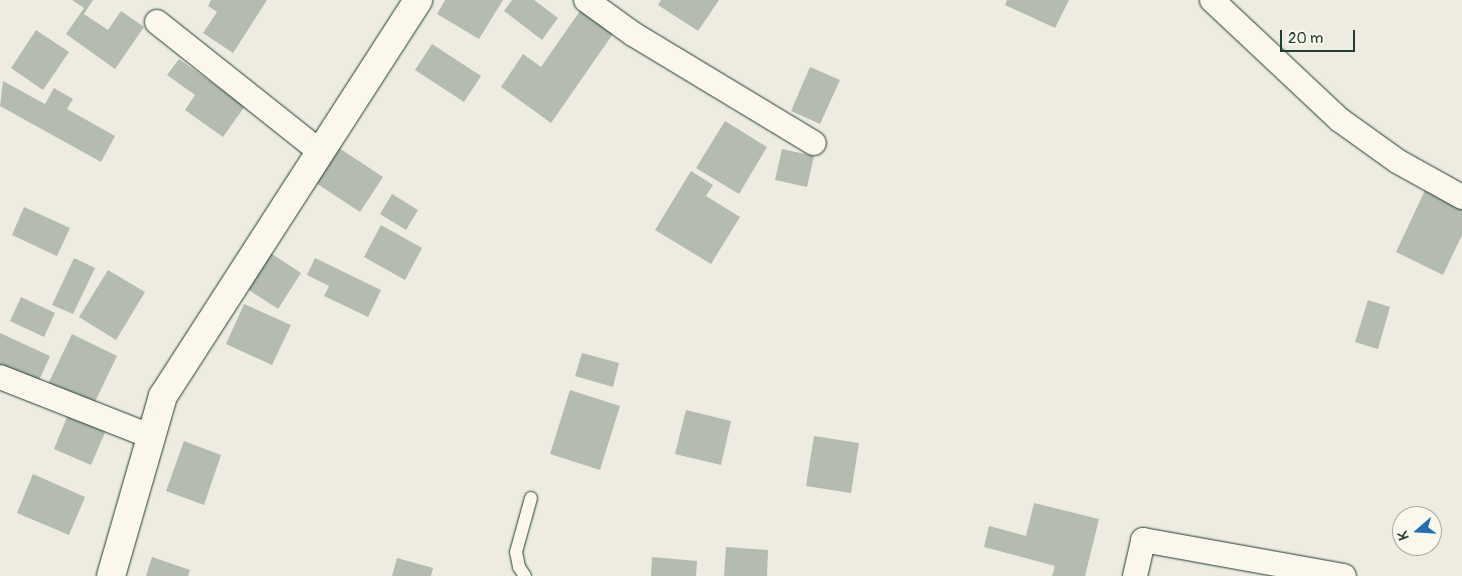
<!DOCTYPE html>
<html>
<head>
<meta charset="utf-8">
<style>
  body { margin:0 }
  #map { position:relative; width:1462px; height:576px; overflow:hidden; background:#eeece1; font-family:Pangolin,sans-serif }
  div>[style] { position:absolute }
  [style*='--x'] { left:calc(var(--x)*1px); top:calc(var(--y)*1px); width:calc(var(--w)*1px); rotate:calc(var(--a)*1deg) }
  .building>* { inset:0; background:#b4bbb0 }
  .roads { filter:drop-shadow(0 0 1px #1f3d34) drop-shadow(0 0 1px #1f3d34) }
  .lane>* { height:12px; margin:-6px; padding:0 6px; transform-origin:6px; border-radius:6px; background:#fbf7ec }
  .street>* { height:24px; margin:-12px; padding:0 12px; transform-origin:12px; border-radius:12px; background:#fbf7ec }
  .secondary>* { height:28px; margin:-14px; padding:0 14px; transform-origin:14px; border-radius:14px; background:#fbf7ec }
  span { translate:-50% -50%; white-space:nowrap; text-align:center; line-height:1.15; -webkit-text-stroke:5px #fbf7ec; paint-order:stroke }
  .north { position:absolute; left:1392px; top:506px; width:50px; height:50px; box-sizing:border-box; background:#fbf7ec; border:1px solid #a3ada2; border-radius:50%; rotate:251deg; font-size:14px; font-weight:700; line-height:20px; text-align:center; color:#1f3d34 }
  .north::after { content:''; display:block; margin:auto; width:18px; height:22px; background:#1f6fb2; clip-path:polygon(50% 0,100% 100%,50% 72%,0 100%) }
  .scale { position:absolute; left:1280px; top:30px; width:75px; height:22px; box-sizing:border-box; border:2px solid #1f3d34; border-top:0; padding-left:6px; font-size:15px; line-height:18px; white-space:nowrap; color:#1f3d34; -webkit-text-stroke:4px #fbf7ec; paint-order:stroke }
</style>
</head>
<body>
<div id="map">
  <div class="building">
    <i style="clip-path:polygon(72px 0,93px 0,84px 14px,108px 30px,121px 11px,144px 27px,115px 69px,66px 34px,84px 8px)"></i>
    <i style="clip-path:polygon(211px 0,267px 0,233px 53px,203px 33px,217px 12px,208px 6px)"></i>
    <i style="clip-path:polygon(445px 0,503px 0,479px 39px,437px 14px)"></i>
    <i style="clip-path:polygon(512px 0,534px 0,558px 18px,542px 40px,504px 11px)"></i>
    <i style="clip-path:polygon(661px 0,719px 0,698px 31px,658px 5px)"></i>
    <i style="clip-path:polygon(1007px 0,1069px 0,1055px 28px,1005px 5px)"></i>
    <i style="clip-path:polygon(582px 8px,615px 31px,551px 123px,501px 87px,523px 54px,541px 67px)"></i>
    <i style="clip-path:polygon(36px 30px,69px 52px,43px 90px,11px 68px)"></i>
    <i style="clip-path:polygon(432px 44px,481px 76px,464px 102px,415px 70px)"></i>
    <i style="clip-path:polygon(179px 59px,245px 106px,223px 137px,185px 110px,195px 95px,167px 75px)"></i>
    <i style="clip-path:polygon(810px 67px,840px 80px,820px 124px,791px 111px)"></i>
    <i style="clip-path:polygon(3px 81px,45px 104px,54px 88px,73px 99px,67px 109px,115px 136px,101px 162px,0 106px)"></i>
    <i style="clip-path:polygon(725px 121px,767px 147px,739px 194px,696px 168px)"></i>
    <i style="clip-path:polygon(339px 148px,383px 177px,360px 212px,316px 183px)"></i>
    <i style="clip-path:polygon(782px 149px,814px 156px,807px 187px,775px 180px)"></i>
    <i style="clip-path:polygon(691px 171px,713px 185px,706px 196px,740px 217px,711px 264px,655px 230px)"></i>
    <i style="clip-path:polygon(1426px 188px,1462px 205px,1462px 235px,1443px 275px,1396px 252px)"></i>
    <i style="clip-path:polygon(392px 194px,418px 210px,406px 230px,380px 214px)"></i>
    <i style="clip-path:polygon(24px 207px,70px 228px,57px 256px,12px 235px)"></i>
    <i style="clip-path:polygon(381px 225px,422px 248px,405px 280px,364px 257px)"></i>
    <i style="clip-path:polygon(266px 250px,301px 273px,278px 309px,243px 286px)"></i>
    <i style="clip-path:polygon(74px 258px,95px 268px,73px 314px,52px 305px)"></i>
    <i style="clip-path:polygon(315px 258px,381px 290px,368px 317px,324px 296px,329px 286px,307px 275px)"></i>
    <i style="clip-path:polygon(108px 270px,145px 292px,116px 340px,79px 317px)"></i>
    <i style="clip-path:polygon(21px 297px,55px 313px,44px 337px,10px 321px)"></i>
    <i style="clip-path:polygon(1368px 300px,1390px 307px,1378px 349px,1355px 342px)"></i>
    <i style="clip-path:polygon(244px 304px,291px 325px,272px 365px,226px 344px)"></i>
    <i style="clip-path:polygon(0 333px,50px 356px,37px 385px,0 367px)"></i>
    <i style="clip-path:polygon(72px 334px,117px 356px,92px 408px,47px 386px)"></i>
    <i style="clip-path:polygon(582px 353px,619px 363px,613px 387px,575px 376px)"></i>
    <i style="clip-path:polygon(570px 390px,620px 406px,600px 470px,550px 454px)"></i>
    <i style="clip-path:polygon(686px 410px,731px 421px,721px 465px,675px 454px)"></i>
    <i style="clip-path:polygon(69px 412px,107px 428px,91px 465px,54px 449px)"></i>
    <i style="clip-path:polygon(814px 436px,859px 443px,851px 493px,806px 486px)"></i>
    <i style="clip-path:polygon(184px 441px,221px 455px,204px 505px,166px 491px)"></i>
    <i style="clip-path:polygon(33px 474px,85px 497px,69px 535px,17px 513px)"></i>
    <i style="clip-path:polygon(1034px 503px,1099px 519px,1085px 576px,1052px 576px,1055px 566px,984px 547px,989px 526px,1026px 536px)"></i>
    <i style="clip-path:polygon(726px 547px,768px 550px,767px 576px,724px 576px)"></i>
    <i style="clip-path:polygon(152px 557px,190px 570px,188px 576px,146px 576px)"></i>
    <i style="clip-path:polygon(652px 557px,697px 561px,696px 576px,651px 576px)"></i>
    <i style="clip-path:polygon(397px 558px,433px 568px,431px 576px,392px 576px)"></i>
  </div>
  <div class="roads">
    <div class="lane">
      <i style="--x:525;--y:576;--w:11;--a:-124"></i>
      <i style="--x:519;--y:567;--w:15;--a:-101"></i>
      <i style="--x:516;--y:552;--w:56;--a:-74.5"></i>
    </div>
    <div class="street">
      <i style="--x:586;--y:0;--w:58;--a:35.9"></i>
      <i style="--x:633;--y:34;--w:211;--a:31.1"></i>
      <i style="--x:1212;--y:0;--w:175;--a:43.2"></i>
      <i style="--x:1340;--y:120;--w:70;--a:35.7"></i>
      <i style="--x:1397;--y:161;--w:74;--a:29"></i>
      <i style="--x:157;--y:22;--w:206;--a:38.5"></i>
      <i style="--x:0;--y:377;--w:163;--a:21.5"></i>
      <i style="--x:1135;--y:576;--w:37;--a:-77"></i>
      <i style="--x:1143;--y:540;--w:204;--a:10.2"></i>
    </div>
    <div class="secondary">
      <i style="--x:111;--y:576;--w:187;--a:-73.9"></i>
      <i style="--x:163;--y:396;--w:471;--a:-57.2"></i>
    </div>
  </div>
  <div class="north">K</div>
  <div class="scale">20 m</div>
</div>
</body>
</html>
